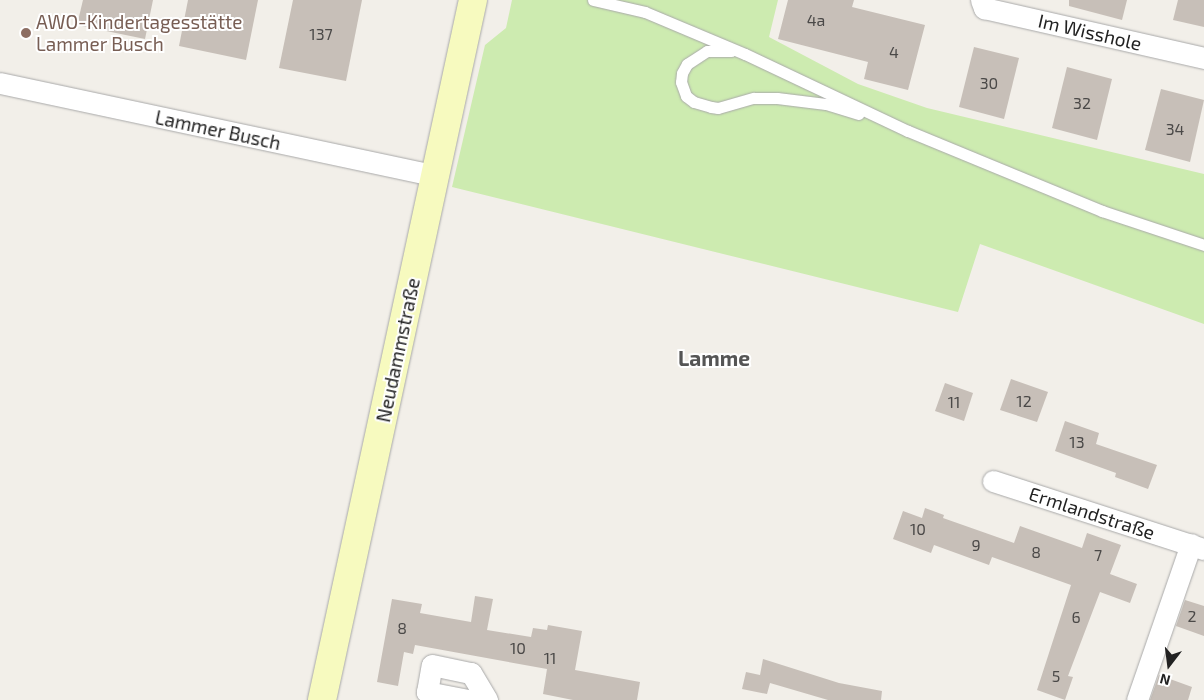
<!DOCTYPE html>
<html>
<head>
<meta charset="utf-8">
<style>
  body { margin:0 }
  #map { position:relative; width:1204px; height:700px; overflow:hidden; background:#f2efe9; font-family:"Exo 2",sans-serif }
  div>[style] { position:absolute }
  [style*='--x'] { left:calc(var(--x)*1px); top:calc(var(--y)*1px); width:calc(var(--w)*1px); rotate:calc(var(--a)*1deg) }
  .grass>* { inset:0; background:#cdebb0 }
  .building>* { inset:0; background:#c7bfb8 }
  .roads { filter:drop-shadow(0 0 1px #a9a9a9) drop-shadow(0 0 1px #a9a9a9) }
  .service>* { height:11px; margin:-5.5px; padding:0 5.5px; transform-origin:5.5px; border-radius:5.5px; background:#fff }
  .minor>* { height:21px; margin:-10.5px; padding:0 10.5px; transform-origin:10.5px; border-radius:10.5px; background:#fff }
  .secondary>* { height:28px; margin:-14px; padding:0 14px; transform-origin:14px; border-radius:14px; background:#f7fabf }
  .dots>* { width:14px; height:14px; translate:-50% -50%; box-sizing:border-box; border:2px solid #fff; border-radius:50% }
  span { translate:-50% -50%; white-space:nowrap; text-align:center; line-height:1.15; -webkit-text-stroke:4px #fff; paint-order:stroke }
  .number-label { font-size:16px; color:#4b4948 }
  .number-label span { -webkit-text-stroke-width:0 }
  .education-label { font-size:19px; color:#785e54 }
  .left { translate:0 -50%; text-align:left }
  .street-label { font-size:19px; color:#222 }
  .quarter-label { font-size:21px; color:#555; font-weight:700 }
  .north { position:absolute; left:1144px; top:640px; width:50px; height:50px; -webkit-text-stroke:4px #fff; paint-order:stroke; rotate:195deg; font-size:14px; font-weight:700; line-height:20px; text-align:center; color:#222 }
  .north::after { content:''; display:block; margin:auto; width:18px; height:22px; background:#222; clip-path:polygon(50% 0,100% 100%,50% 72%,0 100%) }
</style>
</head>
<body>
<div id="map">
  <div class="grass">
    <i style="clip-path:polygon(512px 0,778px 0,769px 37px,858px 84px,927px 108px,1204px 174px,1204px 324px,980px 244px,958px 312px,452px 187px,485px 45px,506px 28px)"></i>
  </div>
  <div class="building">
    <i style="clip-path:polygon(83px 0,153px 0,145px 39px,77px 25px)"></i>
    <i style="clip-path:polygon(188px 0,258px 0,246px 60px,179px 46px)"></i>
    <i style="clip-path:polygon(293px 0,362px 0,346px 81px,279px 68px)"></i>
    <i style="clip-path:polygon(788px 0,854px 0,852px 7px,925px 25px,908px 90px,864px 79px,868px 62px,778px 39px)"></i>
    <i style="clip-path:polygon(1069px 0,1127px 0,1122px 20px,1069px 6px)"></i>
    <i style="clip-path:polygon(1178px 0,1204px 0,1204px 27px,1173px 20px)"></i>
    <i style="clip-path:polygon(974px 47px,1019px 58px,1004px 119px,959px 107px)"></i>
    <i style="clip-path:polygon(1067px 67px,1112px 79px,1097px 140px,1052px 128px)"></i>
    <i style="clip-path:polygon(1161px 89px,1204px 100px,1190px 162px,1145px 150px)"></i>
    <i style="clip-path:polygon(1011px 379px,1048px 392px,1037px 422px,1000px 410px)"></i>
    <i style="clip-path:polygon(945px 383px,973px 393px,964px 421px,935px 411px)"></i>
    <i style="clip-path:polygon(1065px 421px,1099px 433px,1096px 444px,1157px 465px,1148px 489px,1115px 477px,1116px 473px,1055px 451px)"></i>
    <i style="clip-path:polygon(925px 508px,944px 515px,943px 518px,1014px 543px,1020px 526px,1082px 548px,1087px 533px,1121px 545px,1110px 574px,1137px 584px,1130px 603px,1100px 592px,1068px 676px,1073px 677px,1065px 700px,1037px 690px,1071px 585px,992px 557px,989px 565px,934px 545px,931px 553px,893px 539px,903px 511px,922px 518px)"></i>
    <i style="clip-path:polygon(475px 596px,493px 599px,487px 630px,531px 637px,533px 628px,547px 630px,548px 625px,582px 631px,575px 670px,640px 682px,637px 700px,573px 700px,543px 694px,547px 669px,415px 645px,413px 654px,404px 652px,398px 686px,377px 682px,392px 599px,422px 604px,420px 613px,471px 622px)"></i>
    <i style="clip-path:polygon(1185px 600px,1204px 606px,1204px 636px,1176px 626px)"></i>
    <i style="clip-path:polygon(763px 659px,839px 683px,882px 691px,881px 700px,828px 700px,770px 683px,767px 694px,742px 689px,746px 672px,760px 675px)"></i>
    <i style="clip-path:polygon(1159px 675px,1192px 687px,1188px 700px,1150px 700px)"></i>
  </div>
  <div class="roads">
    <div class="service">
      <i style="--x:593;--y:0;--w:53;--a:13"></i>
      <i style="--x:645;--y:12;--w:108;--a:22.8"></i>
      <i style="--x:745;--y:54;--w:180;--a:25.3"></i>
      <i style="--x:908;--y:131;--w:210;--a:22.4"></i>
      <i style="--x:1102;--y:211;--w:108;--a:18.4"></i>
      <i style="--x:731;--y:51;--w:24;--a:180"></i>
      <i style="--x:707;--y:51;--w:24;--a:147"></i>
      <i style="--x:687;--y:64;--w:10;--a:119"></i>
      <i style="--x:682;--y:73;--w:9;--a:96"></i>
      <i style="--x:681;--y:82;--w:15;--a:70"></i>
      <i style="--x:686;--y:96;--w:10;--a:37"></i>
      <i style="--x:694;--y:102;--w:18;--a:16"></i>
      <i style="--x:711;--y:107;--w:7;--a:8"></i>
      <i style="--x:718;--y:108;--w:37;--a:-16"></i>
      <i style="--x:754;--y:98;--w:23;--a:0"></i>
      <i style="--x:777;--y:98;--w:49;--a:7"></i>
      <i style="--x:826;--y:104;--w:34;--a:17"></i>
    </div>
    <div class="minor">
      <i style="--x:981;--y:0;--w:9;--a:69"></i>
      <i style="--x:984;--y:8;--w:226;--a:12.8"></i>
      <i style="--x:0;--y:83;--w:446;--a:12"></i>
      <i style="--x:993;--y:481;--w:222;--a:17.9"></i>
      <i style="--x:468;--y:700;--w:42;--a:-169"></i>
      <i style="--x:427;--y:692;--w:27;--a:-80"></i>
      <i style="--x:432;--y:665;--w:40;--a:12"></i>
      <i style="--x:471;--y:673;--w:31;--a:59"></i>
      <i style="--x:1137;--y:700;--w:165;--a:-70.9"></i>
    </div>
    <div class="secondary">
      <i style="--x:322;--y:700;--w:716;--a:-77.83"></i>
    </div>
  </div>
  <div class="dots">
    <i style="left:26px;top:33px;background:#8d6e63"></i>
  </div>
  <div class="number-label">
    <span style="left:816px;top:20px">4a</span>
    <span style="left:321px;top:34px">137</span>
    <span style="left:894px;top:52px">4</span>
    <span style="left:989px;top:83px">30</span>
    <span style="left:1082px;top:103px">32</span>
    <span style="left:1175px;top:129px">34</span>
    <span style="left:1024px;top:401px">12</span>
    <span style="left:954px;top:402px">11</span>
    <span style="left:1077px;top:442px">13</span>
    <span style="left:918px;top:529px">10</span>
    <span style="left:976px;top:545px">9</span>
    <span style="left:1036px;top:552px">8</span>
    <span style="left:1098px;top:555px">7</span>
    <span style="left:1192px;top:616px">2</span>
    <span style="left:1076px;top:617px">6</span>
    <span style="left:402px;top:628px">8</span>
    <span style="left:518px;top:648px">10</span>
    <span style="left:550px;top:658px">11</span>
    <span style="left:1056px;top:676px">5</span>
  </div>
  <div class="education-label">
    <span class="left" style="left:36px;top:33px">AWO-Kindertagesstätte<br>Lammer Busch</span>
  </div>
  <div class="street-label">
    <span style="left:1090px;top:32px;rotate:13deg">Im Wisshole</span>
    <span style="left:218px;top:130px;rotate:12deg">Lammer Busch</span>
    <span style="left:398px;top:350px;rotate:-78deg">Neudammstraße</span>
    <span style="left:1092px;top:513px;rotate:18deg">Ermlandstraße</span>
  </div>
  <div class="quarter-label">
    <span style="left:714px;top:358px">Lamme</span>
  </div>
  <div class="north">N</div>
</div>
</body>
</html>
